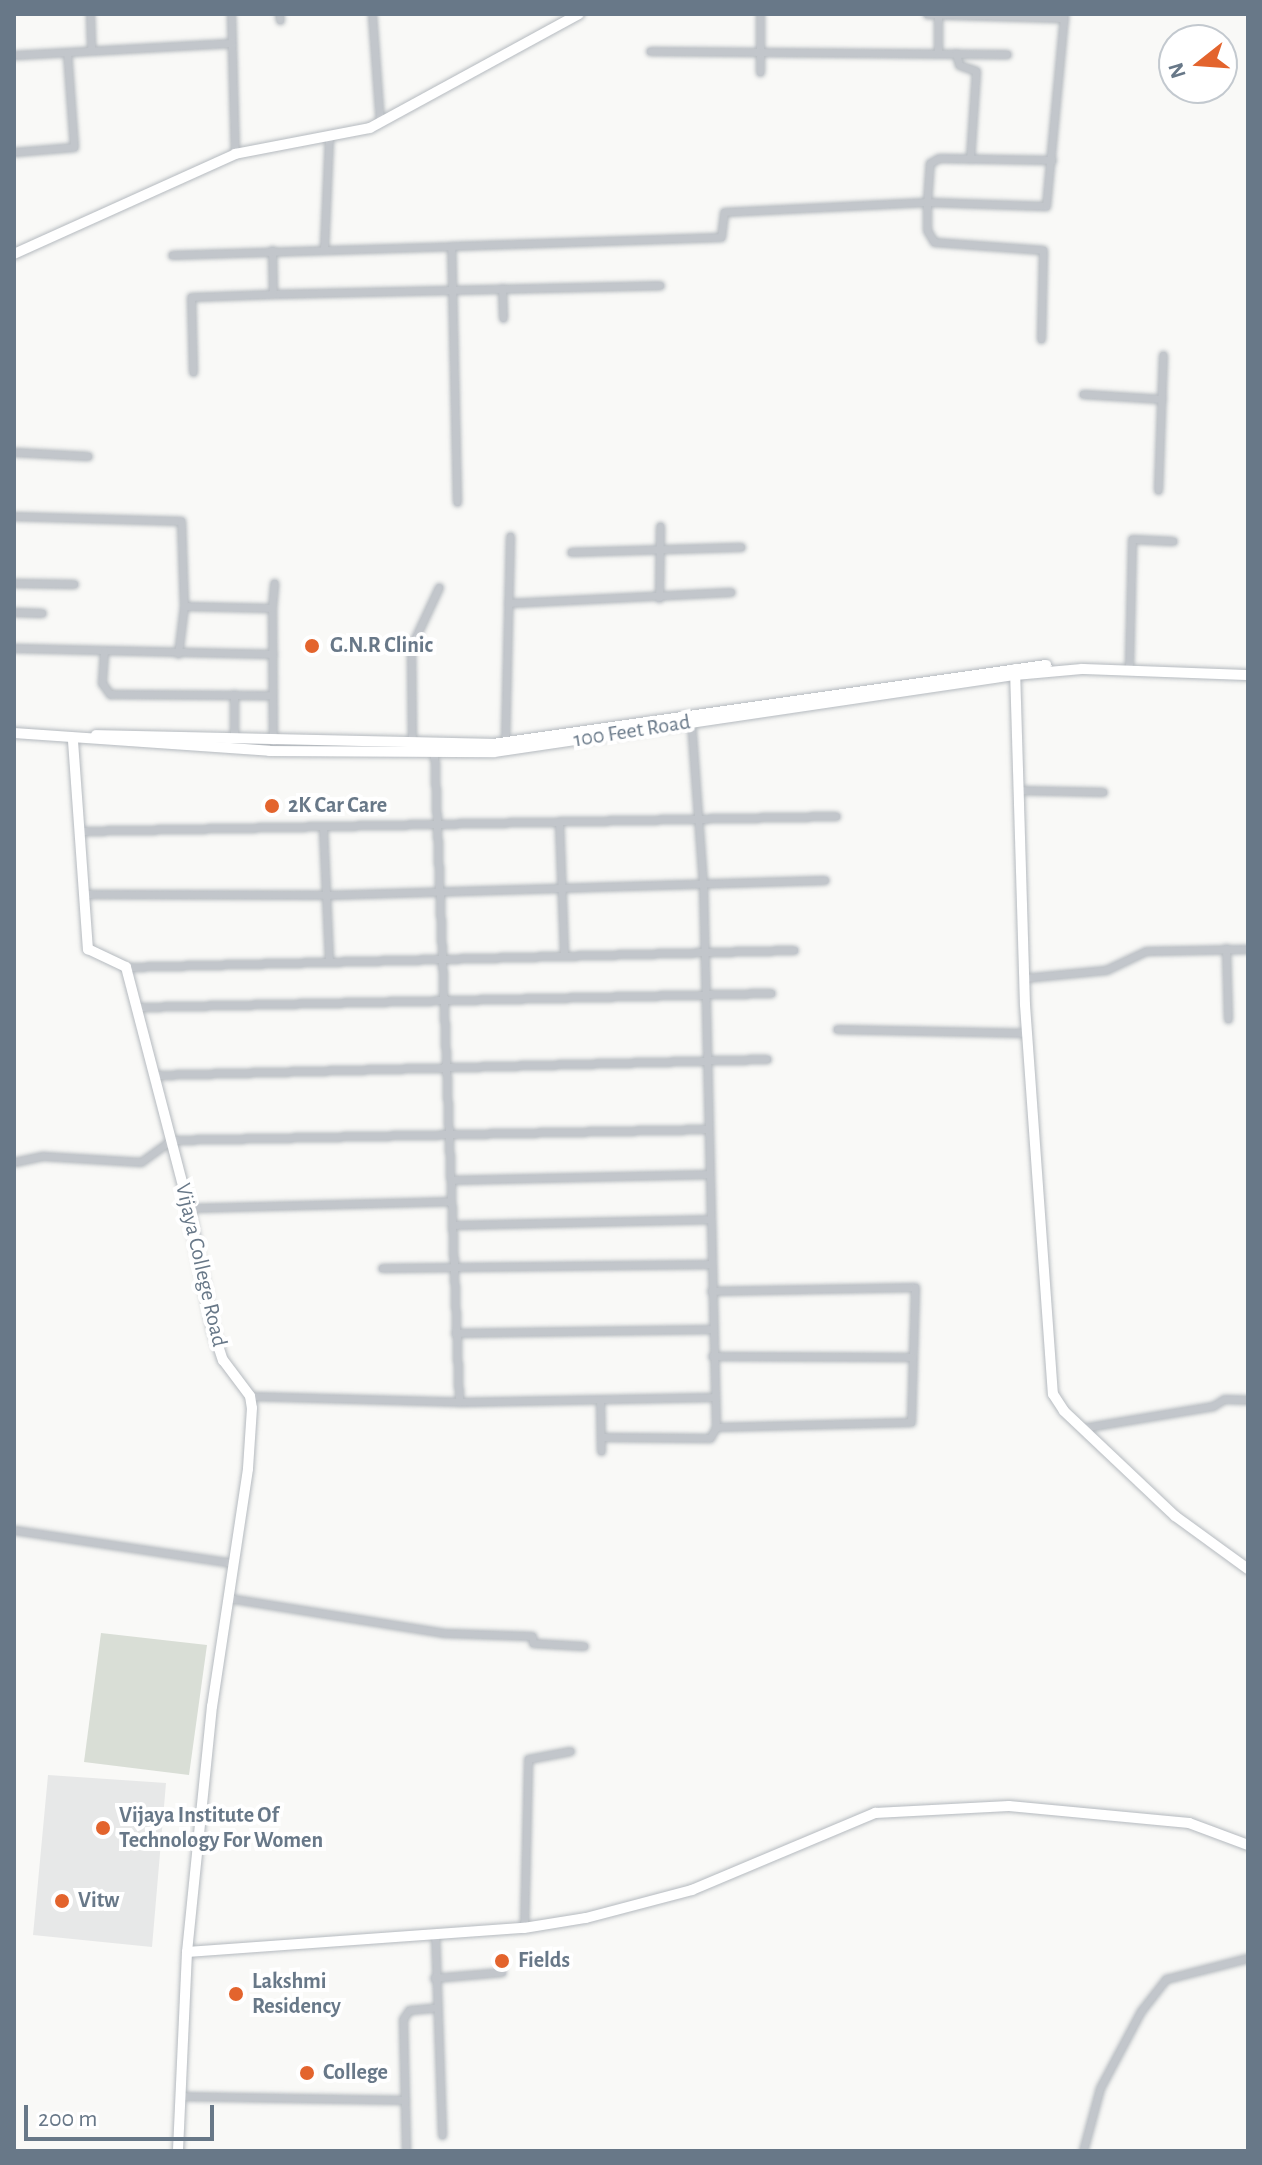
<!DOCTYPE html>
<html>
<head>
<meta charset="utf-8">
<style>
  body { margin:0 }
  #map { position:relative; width:1262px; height:2165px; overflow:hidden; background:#f9f9f7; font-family:"Alegreya Sans",sans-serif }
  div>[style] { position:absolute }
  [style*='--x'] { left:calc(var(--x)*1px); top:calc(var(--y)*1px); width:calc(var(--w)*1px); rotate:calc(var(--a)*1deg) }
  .built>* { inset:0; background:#e7e8e8 }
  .green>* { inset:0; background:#d9ded6 }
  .roads { filter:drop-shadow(0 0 2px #b5babf) drop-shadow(0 0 2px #b5babf) }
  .street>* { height:7px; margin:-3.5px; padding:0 3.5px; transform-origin:3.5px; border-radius:3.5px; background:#c2c6cb }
  .secondary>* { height:10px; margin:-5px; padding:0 5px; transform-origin:5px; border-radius:5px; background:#fff }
  .dots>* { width:22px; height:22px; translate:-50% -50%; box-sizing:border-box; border:4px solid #fff; border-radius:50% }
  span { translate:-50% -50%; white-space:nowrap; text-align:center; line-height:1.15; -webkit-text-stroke:8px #fff; paint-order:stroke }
  .poi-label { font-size:22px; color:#687888; font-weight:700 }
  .left { translate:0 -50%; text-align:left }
  .street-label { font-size:22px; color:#687888 }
  .frame { position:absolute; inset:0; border:16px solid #687888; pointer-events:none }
  .north { position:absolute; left:1158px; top:24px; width:80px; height:80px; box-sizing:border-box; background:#fff; border:2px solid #c3c9cf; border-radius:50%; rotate:253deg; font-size:22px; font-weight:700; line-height:32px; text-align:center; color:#687888 }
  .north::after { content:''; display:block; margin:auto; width:28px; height:36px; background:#e3642d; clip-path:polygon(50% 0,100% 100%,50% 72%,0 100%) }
  .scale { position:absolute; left:24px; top:2105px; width:190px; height:36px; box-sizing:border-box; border:4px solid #687888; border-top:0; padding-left:10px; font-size:24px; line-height:28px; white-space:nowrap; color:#687888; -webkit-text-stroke:6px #fff; paint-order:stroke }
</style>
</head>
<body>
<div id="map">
  <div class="built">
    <i style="clip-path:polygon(48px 1775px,166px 1783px,152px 1947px,33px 1935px)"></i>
  </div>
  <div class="green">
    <i style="clip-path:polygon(101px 1633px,207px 1645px,189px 1775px,84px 1762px)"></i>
  </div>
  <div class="roads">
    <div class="street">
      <i style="--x:90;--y:14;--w:35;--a:88"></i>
      <i style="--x:231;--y:14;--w:140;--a:88.4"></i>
      <i style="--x:279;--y:14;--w:6;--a:81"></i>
      <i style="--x:372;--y:14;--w:109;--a:85.8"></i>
      <i style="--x:760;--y:14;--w:58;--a:90"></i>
      <i style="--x:927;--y:14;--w:137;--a:1.7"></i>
      <i style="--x:650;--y:51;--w:357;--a:0.5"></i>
      <i style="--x:938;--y:51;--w:37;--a:-90"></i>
      <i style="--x:956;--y:53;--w:12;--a:76"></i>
      <i style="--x:959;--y:65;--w:18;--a:19"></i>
      <i style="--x:976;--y:71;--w:88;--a:93.9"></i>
      <i style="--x:14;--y:55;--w:218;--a:-3.2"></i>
      <i style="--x:14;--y:152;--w:60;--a:-4.8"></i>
      <i style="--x:74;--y:147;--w:95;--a:-94.2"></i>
      <i style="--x:324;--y:248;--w:112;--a:-87.4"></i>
      <i style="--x:272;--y:250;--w:44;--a:88.7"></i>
      <i style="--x:273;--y:294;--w:387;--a:-1.3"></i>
      <i style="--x:172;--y:255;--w:279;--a:-1.8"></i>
      <i style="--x:502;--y:288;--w:30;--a:88"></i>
      <i style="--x:1041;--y:339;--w:89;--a:-88.7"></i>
      <i style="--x:1043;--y:250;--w:109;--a:-175.8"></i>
      <i style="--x:934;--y:242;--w:14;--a:-120"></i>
      <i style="--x:927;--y:230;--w:28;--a:-90"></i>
      <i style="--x:927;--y:202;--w:39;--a:-86"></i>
      <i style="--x:930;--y:163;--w:10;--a:-29"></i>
      <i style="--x:939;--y:158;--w:113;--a:1"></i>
      <i style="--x:193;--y:372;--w:75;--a:-91.5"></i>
      <i style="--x:191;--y:297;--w:82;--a:-2.1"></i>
      <i style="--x:1083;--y:394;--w:79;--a:3.6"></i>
      <i style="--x:14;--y:452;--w:74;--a:3.1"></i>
      <i style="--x:1158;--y:490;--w:135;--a:-87.9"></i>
      <i style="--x:457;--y:502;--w:256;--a:-91.3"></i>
      <i style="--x:451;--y:246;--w:270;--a:-1.9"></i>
      <i style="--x:721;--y:237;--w:25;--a:-83"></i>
      <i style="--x:724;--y:212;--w:203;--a:-2.8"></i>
      <i style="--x:927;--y:202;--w:119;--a:1.9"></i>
      <i style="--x:1046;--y:206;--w:193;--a:-84.6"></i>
      <i style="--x:14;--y:516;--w:167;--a:1.7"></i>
      <i style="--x:181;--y:521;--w:85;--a:88"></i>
      <i style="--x:184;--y:606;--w:48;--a:97.1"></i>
      <i style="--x:571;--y:552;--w:170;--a:-1.7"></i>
      <i style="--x:14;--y:583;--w:60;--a:1"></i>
      <i style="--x:659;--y:598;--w:72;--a:-89.2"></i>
      <i style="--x:508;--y:603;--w:223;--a:-2.8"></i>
      <i style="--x:184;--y:606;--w:88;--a:1.3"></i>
      <i style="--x:272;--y:608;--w:133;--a:89.6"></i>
      <i style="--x:272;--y:608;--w:25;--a:-85"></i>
      <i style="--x:14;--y:612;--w:28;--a:2"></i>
      <i style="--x:14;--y:648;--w:259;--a:1.3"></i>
      <i style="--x:104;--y:652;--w:31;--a:94"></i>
      <i style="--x:102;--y:683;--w:14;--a:54"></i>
      <i style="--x:110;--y:694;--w:162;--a:0.4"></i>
      <i style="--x:1129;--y:664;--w:125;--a:-88.6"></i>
      <i style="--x:1132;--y:539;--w:41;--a:2.8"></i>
      <i style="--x:234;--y:694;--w:45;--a:90"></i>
      <i style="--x:505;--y:741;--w:205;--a:-88.6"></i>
      <i style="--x:412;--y:743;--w:96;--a:-90.6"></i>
      <i style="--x:411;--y:647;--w:66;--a:-65"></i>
      <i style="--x:434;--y:747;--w:655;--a:87.81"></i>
      <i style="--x:459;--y:1402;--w:254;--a:-1.1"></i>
      <i style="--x:1018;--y:790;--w:85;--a:1.3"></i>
      <i style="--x:559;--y:822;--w:132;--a:87.8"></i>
      <i style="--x:323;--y:828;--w:133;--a:87.4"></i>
      <i style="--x:81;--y:831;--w:755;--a:-1.14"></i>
      <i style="--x:84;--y:894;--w:241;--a:0.2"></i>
      <i style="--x:325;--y:895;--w:500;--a:-1.72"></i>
      <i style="--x:1226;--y:948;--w:71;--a:88.4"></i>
      <i style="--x:126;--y:967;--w:668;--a:-1.46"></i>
      <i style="--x:1024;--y:978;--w:82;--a:-5.6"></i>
      <i style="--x:1106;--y:970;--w:44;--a:-25.4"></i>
      <i style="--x:1146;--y:951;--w:102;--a:-1.1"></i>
      <i style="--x:140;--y:1007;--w:631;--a:-1.27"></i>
      <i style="--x:837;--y:1029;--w:190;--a:1.2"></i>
      <i style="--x:156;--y:1075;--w:611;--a:-1.5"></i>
      <i style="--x:14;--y:1162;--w:30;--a:-12"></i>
      <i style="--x:43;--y:1156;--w:98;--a:3.5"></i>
      <i style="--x:141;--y:1162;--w:37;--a:-36"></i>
      <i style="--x:171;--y:1140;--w:537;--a:-1.17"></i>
      <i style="--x:451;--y:1180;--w:259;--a:-1.3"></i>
      <i style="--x:189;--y:1208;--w:260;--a:-1.5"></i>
      <i style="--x:453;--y:1225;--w:256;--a:-1.3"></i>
      <i style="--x:382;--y:1268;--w:328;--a:-0.7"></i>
      <i style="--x:711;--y:1291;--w:204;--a:-1.1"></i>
      <i style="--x:915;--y:1287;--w:135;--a:91.7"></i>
      <i style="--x:911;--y:1422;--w:195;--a:178.5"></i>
      <i style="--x:455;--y:1333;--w:257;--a:-0.9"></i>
      <i style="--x:712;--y:1356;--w:199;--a:0.3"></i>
      <i style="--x:250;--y:1396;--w:209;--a:1.6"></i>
      <i style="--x:600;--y:1400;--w:51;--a:88.9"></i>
      <i style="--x:1082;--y:1428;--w:133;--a:-9.5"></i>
      <i style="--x:1213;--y:1406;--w:13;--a:-32"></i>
      <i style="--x:1224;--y:1399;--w:24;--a:2"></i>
      <i style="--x:602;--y:1437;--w:108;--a:0.5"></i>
      <i style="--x:710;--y:1438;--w:13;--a:-61"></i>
      <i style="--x:716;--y:1427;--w:543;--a:-91.37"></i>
      <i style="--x:703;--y:884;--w:162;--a:-94.2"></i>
      <i style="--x:14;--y:1530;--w:221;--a:8.6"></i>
      <i style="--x:228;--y:1598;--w:219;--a:9.2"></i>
      <i style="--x:444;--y:1633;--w:88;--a:2"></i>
      <i style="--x:532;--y:1636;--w:7;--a:82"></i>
      <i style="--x:533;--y:1643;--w:51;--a:3.4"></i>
      <i style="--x:524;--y:1928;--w:169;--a:-88.6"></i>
      <i style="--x:528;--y:1759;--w:43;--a:-10.8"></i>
      <i style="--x:435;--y:1933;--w:202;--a:88"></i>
      <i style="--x:434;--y:1978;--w:68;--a:-5"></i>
      <i style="--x:180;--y:2096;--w:225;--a:1"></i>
      <i style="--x:406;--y:2151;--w:132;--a:-91.3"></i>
      <i style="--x:403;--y:2019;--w:11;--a:-56"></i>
      <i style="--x:409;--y:2010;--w:25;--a:-5"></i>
      <i style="--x:1083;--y:2151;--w:65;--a:-74.9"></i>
      <i style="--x:1100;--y:2088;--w:87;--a:-62"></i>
      <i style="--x:1141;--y:2011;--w:41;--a:-52"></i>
      <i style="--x:1166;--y:1979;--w:85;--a:-14.4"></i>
    </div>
    <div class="secondary">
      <i style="--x:14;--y:254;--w:243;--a:-24.3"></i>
      <i style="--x:235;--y:154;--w:137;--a:-10.9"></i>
      <i style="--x:370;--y:128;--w:238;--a:-28.6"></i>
      <i style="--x:1015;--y:669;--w:336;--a:88.3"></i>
      <i style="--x:1025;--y:1005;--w:390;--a:85.9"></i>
      <i style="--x:1053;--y:1394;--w:20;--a:57"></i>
      <i style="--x:1064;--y:1411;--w:153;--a:43.4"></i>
      <i style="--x:1175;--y:1516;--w:90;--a:36"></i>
      <i style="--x:14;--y:733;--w:256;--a:4"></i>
      <i style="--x:269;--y:751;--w:225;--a:0.3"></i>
      <i style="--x:494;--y:752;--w:527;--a:-8.41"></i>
      <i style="--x:1015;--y:675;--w:67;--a:-5.1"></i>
      <i style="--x:1082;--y:669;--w:166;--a:2.1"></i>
      <i style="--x:96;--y:735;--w:397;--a:1.3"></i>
      <i style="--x:493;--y:744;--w:559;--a:-8.13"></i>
      <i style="--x:73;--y:741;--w:209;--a:85.9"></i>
      <i style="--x:88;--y:949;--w:42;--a:25.3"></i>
      <i style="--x:126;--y:967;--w:249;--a:75.4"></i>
      <i style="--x:189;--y:1208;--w:124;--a:78.9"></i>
      <i style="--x:213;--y:1330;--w:32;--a:72"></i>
      <i style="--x:223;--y:1360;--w:45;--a:53.1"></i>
      <i style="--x:250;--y:1396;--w:12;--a:81"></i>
      <i style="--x:252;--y:1408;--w:61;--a:93.8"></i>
      <i style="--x:248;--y:1469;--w:240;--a:98.6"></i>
      <i style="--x:212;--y:1706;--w:247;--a:95.8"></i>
      <i style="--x:187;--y:1952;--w:199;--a:92.6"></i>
      <i style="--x:187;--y:1952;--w:338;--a:-4.1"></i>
      <i style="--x:524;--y:1928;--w:63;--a:-9.2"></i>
      <i style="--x:586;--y:1918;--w:110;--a:-14.8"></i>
      <i style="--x:692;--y:1890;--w:199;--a:-22.8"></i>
      <i style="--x:875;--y:1813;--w:134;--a:-3"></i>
      <i style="--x:1009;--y:1806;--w:181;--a:5.4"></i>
      <i style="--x:1189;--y:1823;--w:63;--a:20.4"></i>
    </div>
  </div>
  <div class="dots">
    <i style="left:312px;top:646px;background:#e3642d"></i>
    <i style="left:272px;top:806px;background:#e3642d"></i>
    <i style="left:103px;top:1828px;background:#e3642d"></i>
    <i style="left:62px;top:1901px;background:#e3642d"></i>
    <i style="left:502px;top:1961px;background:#e3642d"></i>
    <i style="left:236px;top:1994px;background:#e3642d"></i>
    <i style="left:307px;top:2073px;background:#e3642d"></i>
  </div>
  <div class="poi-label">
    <span class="left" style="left:330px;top:646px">G.N.R Clinic</span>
    <span class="left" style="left:288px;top:806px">2K Car Care</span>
    <span class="left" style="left:119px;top:1828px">Vijaya Institute Of<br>Technology For Women</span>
    <span class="left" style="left:78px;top:1901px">Vitw</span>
    <span class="left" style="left:518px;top:1961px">Fields</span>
    <span class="left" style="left:252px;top:1994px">Lakshmi<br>Residency</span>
    <span class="left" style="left:323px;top:2073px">College</span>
  </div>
  <div class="street-label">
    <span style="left:632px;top:731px;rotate:-9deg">100 Feet Road</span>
    <span style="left:201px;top:1265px;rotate:77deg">Vijaya College Road</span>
  </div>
  <div class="frame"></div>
  <div class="north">N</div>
  <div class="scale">200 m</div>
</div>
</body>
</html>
